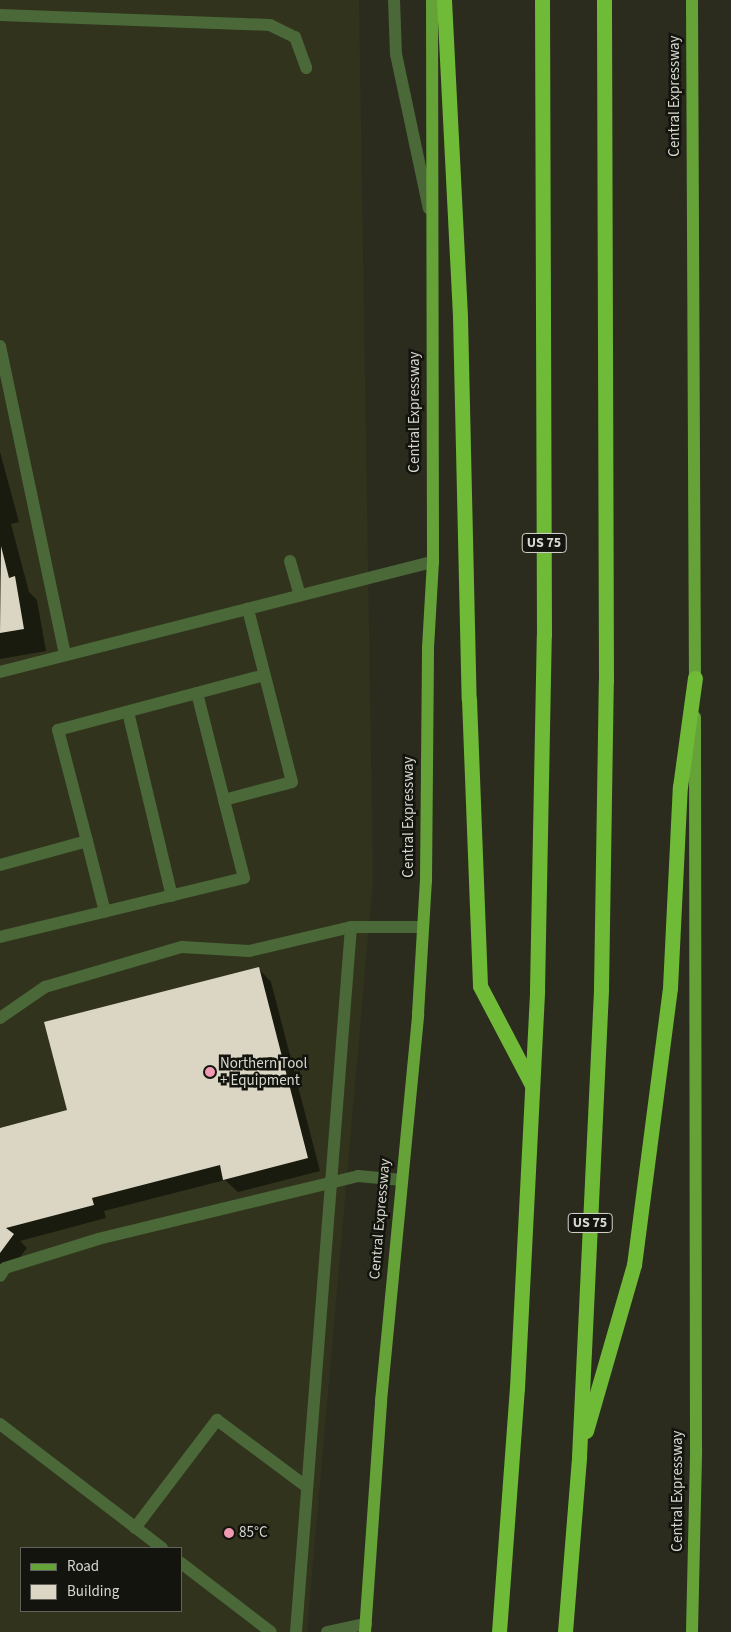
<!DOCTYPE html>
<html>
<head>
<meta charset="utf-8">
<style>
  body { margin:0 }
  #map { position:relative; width:731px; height:1632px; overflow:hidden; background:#2b2c1e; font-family:"Source Sans 3",sans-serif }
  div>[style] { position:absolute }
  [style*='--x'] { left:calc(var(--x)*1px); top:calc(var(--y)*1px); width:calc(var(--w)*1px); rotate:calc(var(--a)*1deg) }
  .built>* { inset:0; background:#31331d }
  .shadow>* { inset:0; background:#0007 }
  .building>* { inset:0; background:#dbd5c3 }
  .minor>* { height:12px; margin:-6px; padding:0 6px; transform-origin:6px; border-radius:6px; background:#4a6838 }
  .major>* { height:12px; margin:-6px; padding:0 6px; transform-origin:6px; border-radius:6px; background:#65a339 }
  .highway>* { height:15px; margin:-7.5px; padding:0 7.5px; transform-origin:7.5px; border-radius:7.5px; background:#6fba36 }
  .dots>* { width:14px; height:14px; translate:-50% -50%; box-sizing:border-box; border:2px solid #13140e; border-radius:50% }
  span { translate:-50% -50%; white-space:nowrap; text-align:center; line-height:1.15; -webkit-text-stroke:5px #13140e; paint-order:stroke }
  .shield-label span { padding:1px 4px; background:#13140e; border:1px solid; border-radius:4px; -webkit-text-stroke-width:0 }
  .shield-label { font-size:14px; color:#d6d7ce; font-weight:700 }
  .street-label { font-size:15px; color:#d6d7ce }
  .poi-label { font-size:15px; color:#d6d7ce }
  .left { translate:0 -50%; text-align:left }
  .legend { position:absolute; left:20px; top:1547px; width:162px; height:65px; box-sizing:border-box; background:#13140e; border:1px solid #61625b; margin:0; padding:6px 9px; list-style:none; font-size:15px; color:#d6d7ce }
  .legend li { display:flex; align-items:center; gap:10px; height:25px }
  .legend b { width:25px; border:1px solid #61625b }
</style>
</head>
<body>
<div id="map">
  <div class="built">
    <i style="clip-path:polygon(evenodd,0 0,359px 0,373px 880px,307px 1632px,0 1632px,0 0,21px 1548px,181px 1548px,181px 1611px,21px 1611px,21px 1548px)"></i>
  </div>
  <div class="shadow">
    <i style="clip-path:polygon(0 452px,19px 522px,11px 524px,29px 592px,37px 600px,46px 651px,0 659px)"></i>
    <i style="clip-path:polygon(258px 968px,271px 982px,320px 1171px,238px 1192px,225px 1180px,104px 1211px,106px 1218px,20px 1241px,27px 1248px,0 1283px,0 1129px,68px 1111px)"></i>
  </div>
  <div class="building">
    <i style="clip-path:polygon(1px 546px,9px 578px,15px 576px,24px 629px,0 633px)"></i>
    <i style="clip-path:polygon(259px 967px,308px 1158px,223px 1180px,220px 1165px,92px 1198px,94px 1205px,6px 1228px,14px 1234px,0 1253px,0 1128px,67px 1110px,44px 1022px)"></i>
  </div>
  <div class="minor">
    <i style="--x:394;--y:0;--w:54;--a:87.9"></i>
    <i style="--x:396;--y:54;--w:158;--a:78"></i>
    <i style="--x:0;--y:15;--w:270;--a:2.1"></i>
    <i style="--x:270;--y:25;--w:28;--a:26"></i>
    <i style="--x:295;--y:37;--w:33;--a:70"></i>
    <i style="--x:0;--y:346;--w:316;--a:78.1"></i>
    <i style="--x:290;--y:561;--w:36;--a:74"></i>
    <i style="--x:0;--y:672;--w:447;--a:-14.3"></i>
    <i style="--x:197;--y:693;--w:110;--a:75.8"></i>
    <i style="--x:128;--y:712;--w:189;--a:76.6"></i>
    <i style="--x:87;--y:841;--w:73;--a:75.8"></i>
    <i style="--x:0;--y:865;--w:90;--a:-15.4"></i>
    <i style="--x:87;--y:841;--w:115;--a:-104.6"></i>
    <i style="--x:58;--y:730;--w:213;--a:-14.9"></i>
    <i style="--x:0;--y:937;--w:251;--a:-13.6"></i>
    <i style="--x:244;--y:878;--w:81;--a:-104.4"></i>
    <i style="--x:224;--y:800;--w:70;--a:-14.8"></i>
    <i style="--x:292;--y:782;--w:179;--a:-104.3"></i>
    <i style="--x:0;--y:1018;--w:55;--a:-34.6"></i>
    <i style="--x:45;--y:987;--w:143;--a:-16.3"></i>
    <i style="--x:182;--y:947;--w:67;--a:3.4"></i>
    <i style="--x:249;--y:951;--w:105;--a:-13.2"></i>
    <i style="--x:351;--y:927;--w:72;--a:0"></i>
    <i style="--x:0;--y:1276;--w:9;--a:-58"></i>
    <i style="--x:5;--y:1268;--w:97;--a:-17.3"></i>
    <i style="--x:98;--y:1239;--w:268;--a:-13.6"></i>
    <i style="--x:358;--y:1176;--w:44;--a:5.2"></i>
    <i style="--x:0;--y:1424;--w:204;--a:37.4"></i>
    <i style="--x:135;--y:1528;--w:136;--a:-52.8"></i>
    <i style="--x:217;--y:1420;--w:112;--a:36.7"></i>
    <i style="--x:181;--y:1563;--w:113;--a:37.5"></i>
    <i style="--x:296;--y:1632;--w:707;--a:-85.54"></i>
    <i style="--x:327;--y:1632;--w:40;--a:-12"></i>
  </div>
  <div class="major">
    <i style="--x:692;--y:0;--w:687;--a:89.75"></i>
    <i style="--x:365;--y:1632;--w:232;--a:-86"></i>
    <i style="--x:381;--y:1401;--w:389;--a:-84.5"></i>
    <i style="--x:418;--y:1014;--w:133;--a:-86.6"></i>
    <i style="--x:426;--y:881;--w:233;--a:-89.5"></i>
    <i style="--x:428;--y:648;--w:86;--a:-86.7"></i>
    <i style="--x:433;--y:562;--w:562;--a:-90.1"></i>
    <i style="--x:692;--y:1632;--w:183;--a:-88.7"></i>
    <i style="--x:696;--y:1449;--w:732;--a:-90.08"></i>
  </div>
  <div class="highway">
    <i style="--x:444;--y:0;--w:317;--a:87.1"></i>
    <i style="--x:460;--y:317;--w:382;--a:88.7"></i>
    <i style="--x:469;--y:699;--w:287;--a:87.8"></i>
    <i style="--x:480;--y:986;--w:112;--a:62.3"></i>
    <i style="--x:586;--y:1431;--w:173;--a:-73.9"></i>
    <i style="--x:634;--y:1265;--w:279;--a:-82.6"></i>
    <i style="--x:670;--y:988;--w:201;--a:-87.2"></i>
    <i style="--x:680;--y:787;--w:110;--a:-82.2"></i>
    <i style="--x:499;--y:1632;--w:245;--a:-85.8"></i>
    <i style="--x:517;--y:1388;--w:399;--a:-87.1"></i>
    <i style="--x:537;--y:990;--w:355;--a:-88.9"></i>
    <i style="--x:544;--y:635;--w:635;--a:-90.18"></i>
    <i style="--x:565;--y:1632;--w:176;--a:-85.4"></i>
    <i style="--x:579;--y:1457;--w:469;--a:-87.3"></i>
    <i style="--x:601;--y:989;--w:308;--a:-89.1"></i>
    <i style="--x:606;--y:681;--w:681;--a:-90.17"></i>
  </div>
  <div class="dots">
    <i style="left:210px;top:1072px;background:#f19ab3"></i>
    <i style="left:229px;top:1533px;background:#f19ab3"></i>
  </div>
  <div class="shield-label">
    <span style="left:544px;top:543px">US 75</span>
    <span style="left:590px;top:1223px">US 75</span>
  </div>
  <div class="street-label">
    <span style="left:675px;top:96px;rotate:-90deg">Central Expressway</span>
    <span style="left:415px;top:412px;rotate:-90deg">Central Expressway</span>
    <span style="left:409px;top:817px;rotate:-90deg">Central Expressway</span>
    <span style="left:380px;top:1219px;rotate:-85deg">Central Expressway</span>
    <span style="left:678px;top:1491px;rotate:-90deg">Central Expressway</span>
  </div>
  <div class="poi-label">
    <span class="left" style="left:220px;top:1072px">Northern Tool<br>+ Equipment</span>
    <span class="left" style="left:239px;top:1533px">85°C</span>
  </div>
  <ul class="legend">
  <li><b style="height:6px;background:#65a339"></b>Road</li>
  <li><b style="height:14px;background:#dbd5c3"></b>Building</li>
  </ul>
</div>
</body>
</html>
